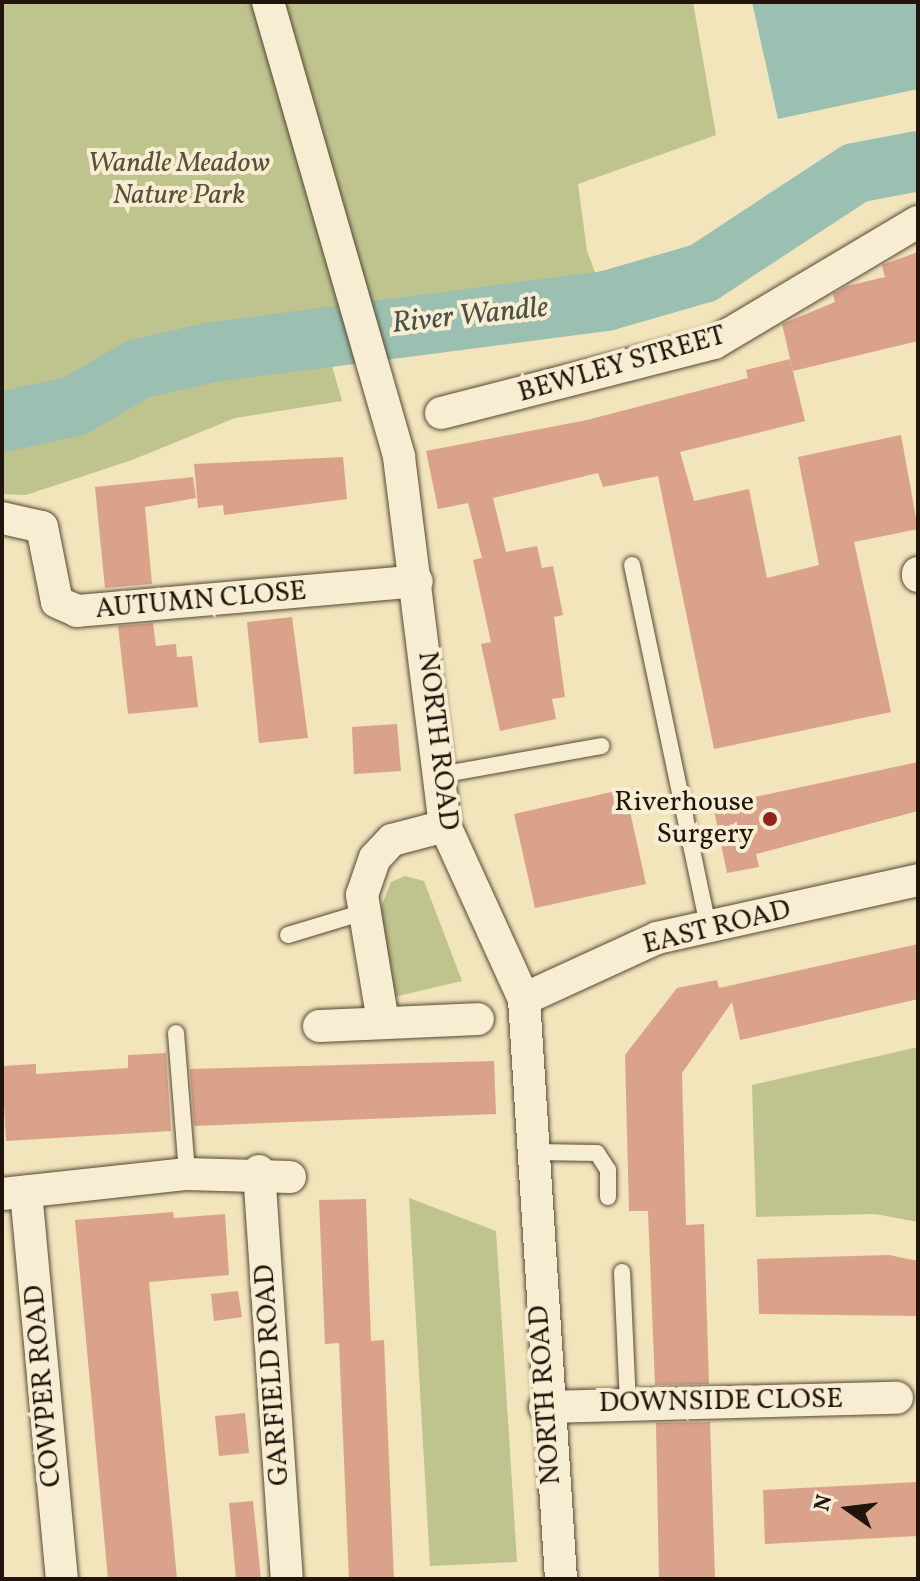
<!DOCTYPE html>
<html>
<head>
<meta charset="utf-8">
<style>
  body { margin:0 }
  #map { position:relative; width:920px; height:1581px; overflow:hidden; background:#f2e4bb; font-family:Vollkorn,serif }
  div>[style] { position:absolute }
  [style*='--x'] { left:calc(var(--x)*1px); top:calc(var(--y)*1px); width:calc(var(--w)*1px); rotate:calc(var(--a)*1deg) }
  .green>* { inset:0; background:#bfc38d }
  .water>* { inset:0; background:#9bbfb1 }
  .river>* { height:60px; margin:-30px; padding:0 30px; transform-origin:30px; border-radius:30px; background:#9bbfb1 }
  .building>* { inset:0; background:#daa18b }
  .roads { filter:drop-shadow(0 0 2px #554836) drop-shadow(0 0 2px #554836) }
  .service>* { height:16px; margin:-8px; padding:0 8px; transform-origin:8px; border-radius:8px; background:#f7edd3 }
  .minor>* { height:32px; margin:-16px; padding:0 16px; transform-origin:16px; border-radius:16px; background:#f7edd3 }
  .dots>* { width:22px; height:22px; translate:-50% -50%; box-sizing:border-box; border:4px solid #f7edd3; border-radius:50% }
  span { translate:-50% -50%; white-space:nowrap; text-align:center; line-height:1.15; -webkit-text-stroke:8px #f7edd3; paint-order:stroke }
  .park-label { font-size:28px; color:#585138; font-style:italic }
  .street-label { font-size:28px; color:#21140a }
  .poi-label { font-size:28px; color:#21140a }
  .right { translate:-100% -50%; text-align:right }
  .water-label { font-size:30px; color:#4c5044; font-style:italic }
  .frame { position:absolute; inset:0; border:4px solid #21140a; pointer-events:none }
  .north { position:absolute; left:808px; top:1469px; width:80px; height:80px; -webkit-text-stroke:6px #f7edd3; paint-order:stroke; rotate:284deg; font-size:22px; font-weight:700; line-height:32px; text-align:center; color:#21140a }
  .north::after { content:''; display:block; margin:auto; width:28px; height:36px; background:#21140a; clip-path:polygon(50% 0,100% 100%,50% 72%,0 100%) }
</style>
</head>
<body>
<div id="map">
  <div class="green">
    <i style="clip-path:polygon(2px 2px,693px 2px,716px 135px,578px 184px,587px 251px,606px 301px,323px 334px,342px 401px,235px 418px,132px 460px,26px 495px,2px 494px)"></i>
    <i style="clip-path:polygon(405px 876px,424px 881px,462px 981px,394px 997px,376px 920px,391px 882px)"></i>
    <i style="clip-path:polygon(918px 1047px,918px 1222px,875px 1214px,756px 1217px,752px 1085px)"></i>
    <i style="clip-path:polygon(409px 1198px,496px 1231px,517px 1562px,430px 1566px)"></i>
  </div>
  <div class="water">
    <i style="clip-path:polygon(752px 2px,918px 2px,918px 89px,778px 119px)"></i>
  </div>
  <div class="river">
    <i style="--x:2;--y:422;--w:75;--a:-12.4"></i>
    <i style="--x:75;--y:406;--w:73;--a:-30.4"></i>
    <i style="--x:138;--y:369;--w:77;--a:-12.8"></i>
    <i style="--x:213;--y:352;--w:396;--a:-7.4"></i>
    <i style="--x:606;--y:301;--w:101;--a:-16.1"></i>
    <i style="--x:703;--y:273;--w:182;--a:-33.3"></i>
    <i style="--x:855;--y:173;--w:64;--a:-10.8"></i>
  </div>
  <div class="building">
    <i style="clip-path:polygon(918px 252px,918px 341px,793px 371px,782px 324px,835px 302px,833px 294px,847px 286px,885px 277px,882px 265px)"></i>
    <i style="clip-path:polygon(790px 359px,805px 421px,680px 452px,694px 501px,749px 489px,767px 578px,819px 565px,798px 457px,901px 435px,918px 529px,854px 542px,891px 712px,714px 749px,658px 476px,603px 487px,598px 473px,493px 498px,506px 552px,537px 546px,542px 568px,553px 566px,563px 615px,554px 617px,565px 697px,552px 699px,556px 719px,500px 731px,481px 644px,491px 642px,473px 560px,482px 558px,468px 503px,438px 509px,426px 451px,587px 420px,748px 378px,746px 370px)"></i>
    <i style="clip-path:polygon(343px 457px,347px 499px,224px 515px,223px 505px,198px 508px,194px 464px)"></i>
    <i style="clip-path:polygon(193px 477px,196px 498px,145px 507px,152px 584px,105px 588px,95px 487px)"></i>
    <i style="clip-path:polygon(292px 617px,308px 738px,259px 743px,247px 622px)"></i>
    <i style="clip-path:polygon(153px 623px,156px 646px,176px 644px,177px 657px,192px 656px,198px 707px,128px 714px,118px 626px)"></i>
    <i style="clip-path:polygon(397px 724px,401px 771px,354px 774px,352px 727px)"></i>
    <i style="clip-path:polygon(918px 762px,918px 811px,756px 854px,759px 867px,727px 873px,713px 806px)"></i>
    <i style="clip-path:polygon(625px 789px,646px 884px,535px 908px,514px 814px)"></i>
    <i style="clip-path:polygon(918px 944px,918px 999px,740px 1040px,732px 1002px,682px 1073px,686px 1225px,704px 1224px,709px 1384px,655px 1385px,648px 1211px,629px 1211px,625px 1055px,677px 988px,717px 980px,719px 988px)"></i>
    <i style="clip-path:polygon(166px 1053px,171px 1131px,6px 1141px,2px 1066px,36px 1064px,36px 1074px,128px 1068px,128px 1055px)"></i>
    <i style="clip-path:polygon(494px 1061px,496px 1114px,194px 1126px,190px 1069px)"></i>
    <i style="clip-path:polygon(366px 1199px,371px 1341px,384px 1340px,394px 1579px,349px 1579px,339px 1343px,325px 1344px,319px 1200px)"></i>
    <i style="clip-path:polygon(173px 1212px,174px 1218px,225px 1214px,229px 1275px,149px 1282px,177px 1579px,108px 1579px,75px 1220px)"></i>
    <i style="clip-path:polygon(889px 1255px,918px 1261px,918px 1316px,759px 1314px,757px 1259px)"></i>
    <i style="clip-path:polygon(238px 1291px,242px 1317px,214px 1321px,211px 1294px)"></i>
    <i style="clip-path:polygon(245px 1413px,249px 1453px,219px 1456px,215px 1416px)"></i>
    <i style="clip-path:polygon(710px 1422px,715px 1579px,659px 1579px,656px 1423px)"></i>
    <i style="clip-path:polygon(918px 1482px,918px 1536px,765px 1544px,763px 1490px)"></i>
    <i style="clip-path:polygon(253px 1501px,261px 1579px,236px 1579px,229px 1503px)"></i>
  </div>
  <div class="roads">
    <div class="service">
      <i style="--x:632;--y:565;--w:370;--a:78.1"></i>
      <i style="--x:440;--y:775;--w:164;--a:-10.2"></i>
      <i style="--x:288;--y:935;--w:79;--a:-16.8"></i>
      <i style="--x:176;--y:1033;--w:141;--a:85.5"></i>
      <i style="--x:534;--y:1152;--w:63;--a:0.9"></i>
      <i style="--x:597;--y:1153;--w:20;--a:57"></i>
      <i style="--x:608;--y:1170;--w:27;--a:90"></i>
      <i style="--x:622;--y:1272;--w:133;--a:87.4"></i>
    </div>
    <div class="minor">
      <i style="--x:268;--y:2;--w:473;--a:73.9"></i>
      <i style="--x:399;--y:457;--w:372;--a:82.9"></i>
      <i style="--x:445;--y:826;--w:190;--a:65.5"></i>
      <i style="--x:524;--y:999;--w:581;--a:86.35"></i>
      <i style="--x:441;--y:413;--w:282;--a:-14.4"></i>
      <i style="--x:714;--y:343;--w:237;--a:-30.7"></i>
      <i style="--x:2;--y:518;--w:41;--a:12.7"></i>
      <i style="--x:42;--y:527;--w:76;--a:78.7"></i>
      <i style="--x:57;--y:602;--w:22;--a:24"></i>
      <i style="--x:77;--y:611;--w:341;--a:-5"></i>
      <i style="--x:918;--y:573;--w:3;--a:90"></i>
      <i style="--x:524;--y:999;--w:146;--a:-24.6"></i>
      <i style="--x:657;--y:938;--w:267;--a:-12.5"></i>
      <i style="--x:383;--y:1022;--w:129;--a:-99.4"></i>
      <i style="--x:362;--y:895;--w:39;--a:-71"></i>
      <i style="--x:375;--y:858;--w:25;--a:-47"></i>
      <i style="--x:392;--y:840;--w:55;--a:-14.8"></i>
      <i style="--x:319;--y:1026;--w:159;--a:-2.5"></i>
      <i style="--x:259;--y:1171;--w:409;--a:86.1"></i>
      <i style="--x:26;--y:1192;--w:389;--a:84.7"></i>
      <i style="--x:2;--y:1194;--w:186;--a:-6.2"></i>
      <i style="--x:187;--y:1174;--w:103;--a:1.7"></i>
      <i style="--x:545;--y:1407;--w:352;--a:-1.5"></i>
    </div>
  </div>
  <div class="dots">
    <i style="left:770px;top:819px;background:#8f2418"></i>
  </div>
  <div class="park-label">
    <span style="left:179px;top:180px">Wandle Meadow<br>Nature Park</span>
  </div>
  <div class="street-label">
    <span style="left:622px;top:365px;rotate:-16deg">BEWLEY STREET</span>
    <span style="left:201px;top:601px;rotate:-5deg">AUTUMN CLOSE</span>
    <span style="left:437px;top:741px;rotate:83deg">NORTH ROAD</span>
    <span style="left:717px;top:928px;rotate:-14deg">EAST ROAD</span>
    <span style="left:273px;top:1375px;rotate:-94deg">GARFIELD ROAD</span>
    <span style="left:44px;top:1386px;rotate:-95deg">COWPER ROAD</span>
    <span style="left:546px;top:1395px;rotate:-94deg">NORTH ROAD</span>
    <span style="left:721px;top:1402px;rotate:-1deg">DOWNSIDE CLOSE</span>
  </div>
  <div class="poi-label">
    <span class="right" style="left:754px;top:819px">Riverhouse<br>Surgery</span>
  </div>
  <div class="water-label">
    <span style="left:470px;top:316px;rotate:-6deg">River Wandle</span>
  </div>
  <div class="frame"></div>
  <div class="north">N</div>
</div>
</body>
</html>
